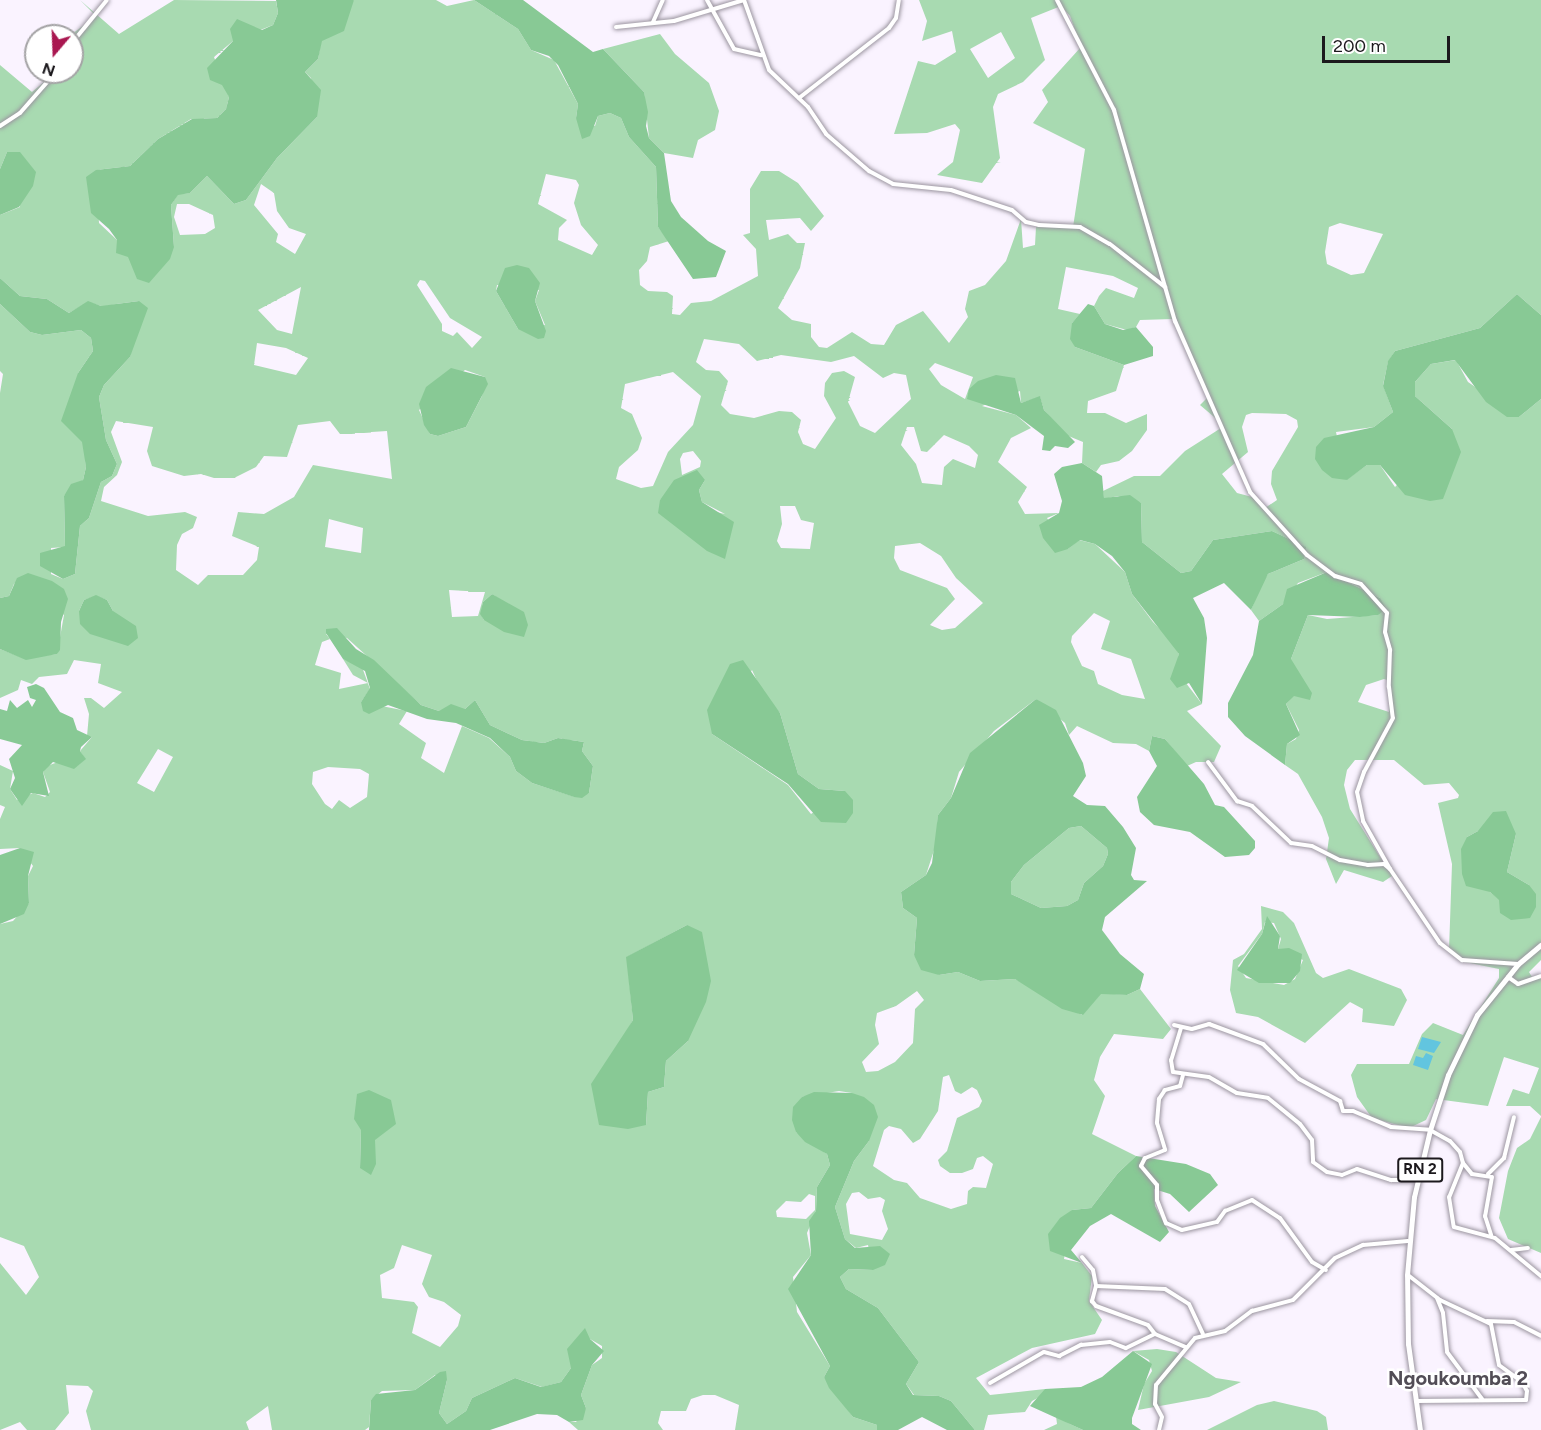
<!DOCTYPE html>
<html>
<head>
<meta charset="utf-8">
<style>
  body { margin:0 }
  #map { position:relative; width:1541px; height:1430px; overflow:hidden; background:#faf3ff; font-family:Figtree,sans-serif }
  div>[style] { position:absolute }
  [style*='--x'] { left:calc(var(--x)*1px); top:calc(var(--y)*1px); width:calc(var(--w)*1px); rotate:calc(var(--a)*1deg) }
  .green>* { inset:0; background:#a8dab1 }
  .forest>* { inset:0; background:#88c995 }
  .water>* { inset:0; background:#62c5df }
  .roads { filter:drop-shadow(0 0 2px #9b95a0) drop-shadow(0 0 2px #9b95a0) }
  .street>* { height:4px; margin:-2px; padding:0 2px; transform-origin:2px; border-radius:2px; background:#fff }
  .primary>* { height:5px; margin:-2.5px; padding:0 2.5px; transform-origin:2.5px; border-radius:2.5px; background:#fff }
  span { translate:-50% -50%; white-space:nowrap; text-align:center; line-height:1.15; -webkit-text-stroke:5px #fff; paint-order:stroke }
  .shield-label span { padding:2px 4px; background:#fff; border:2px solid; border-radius:4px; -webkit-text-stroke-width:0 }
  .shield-label { font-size:15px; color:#1c191d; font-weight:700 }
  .quarter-label { font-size:20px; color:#524d56; font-weight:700 }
  .north { position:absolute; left:24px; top:24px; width:60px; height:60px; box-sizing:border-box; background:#fff; border:2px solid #a4a3a5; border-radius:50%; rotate:199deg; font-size:16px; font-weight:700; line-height:24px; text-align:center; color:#1c191d }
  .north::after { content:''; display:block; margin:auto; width:21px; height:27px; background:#a91750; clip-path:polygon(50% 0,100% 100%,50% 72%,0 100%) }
  .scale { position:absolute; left:1322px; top:36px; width:128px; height:27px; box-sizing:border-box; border:3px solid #1c191d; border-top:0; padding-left:8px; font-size:18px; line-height:21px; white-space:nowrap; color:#1c191d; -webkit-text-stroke:4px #fff; paint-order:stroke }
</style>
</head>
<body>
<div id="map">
  <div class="green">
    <i style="clip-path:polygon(evenodd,80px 0,119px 34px,174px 0,276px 1px,278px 13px,273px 25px,233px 41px,214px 57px,229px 97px,226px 109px,217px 118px,191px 119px,158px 139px,130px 166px,96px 170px,99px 223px,117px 240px,174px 247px,171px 205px,178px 194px,190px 193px,207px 176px,234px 204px,246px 200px,277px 158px,317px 117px,311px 78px,305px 72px,318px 59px,321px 41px,354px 0,436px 0,447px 6px,474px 0,518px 29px,531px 50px,554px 60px,578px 104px,576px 118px,595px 126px,598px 116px,610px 113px,621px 118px,629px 137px,656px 167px,658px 227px,669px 241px,650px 247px,647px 261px,639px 270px,640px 285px,648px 291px,667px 292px,673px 296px,672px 314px,680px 315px,691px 303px,711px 301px,758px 276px,756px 249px,743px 235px,750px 233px,750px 189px,761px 171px,779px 171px,798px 183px,824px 216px,811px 231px,800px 218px,766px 220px,769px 240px,788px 234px,797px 243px,805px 243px,800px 268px,778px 308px,792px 320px,811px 324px,811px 337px,819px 347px,827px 348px,852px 332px,871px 344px,884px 345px,896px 325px,923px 311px,949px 343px,968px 317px,965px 309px,969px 291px,985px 285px,1006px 261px,1021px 219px,1023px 248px,1035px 245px,1036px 227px,1073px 227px,1085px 149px,1033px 123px,1048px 102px,1042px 90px,1081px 47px,1070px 16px,1061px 6px,1031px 18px,1045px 60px,1023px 82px,998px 94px,993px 107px,1000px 158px,982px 183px,937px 175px,953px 162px,960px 130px,955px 124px,927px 133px,894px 134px,918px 61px,935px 65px,956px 52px,952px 31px,922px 41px,927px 21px,919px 0,1541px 0,1541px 315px,1517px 294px,1480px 328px,1395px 351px,1388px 362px,1383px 385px,1393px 412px,1374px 427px,1336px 432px,1346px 480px,1367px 465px,1380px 465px,1395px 487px,1452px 429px,1415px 396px,1415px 382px,1431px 364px,1456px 360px,1468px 382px,1519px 417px,1541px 399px,1541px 960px,1529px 972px,1532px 977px,1541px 975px,1541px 1116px,1530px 1106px,1506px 1106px,1513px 1089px,1529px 1094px,1539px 1068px,1504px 1057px,1488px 1106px,1436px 1099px,1426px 1120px,1409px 1128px,1372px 1118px,1357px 1097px,1351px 1075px,1357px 1064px,1409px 1064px,1422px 1034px,1433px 1023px,1463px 1035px,1499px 978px,1499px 969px,1460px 961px,1449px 950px,1452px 864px,1438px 803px,1458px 798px,1459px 795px,1449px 783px,1424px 785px,1394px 760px,1355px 760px,1347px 770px,1344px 785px,1350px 809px,1392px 876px,1383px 882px,1344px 870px,1336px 884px,1326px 859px,1329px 838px,1322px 817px,1298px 774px,1285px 765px,1287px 744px,1296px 739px,1299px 730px,1286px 704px,1293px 696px,1291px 659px,1308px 615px,1327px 619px,1378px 615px,1380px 598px,1327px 572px,1298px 583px,1283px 604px,1259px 621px,1251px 610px,1261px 585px,1268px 574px,1304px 559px,1305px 547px,1272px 531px,1213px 540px,1191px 571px,1181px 573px,1142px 542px,1141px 503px,1118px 496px,1104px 499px,1103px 491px,1134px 476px,1160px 476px,1185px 451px,1221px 428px,1220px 422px,1200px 405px,1209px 396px,1173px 319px,1140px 320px,1136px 327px,1127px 330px,1105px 324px,1094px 306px,1099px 296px,1106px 288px,1134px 298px,1138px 288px,1113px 276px,1066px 267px,1058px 309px,1080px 314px,1072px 323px,1075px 347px,1124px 365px,1116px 391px,1088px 401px,1087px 413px,1105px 413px,1126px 423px,1147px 414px,1147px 430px,1132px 451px,1119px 461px,1101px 465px,1096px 472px,1082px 463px,1083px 442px,1066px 435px,1044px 410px,1040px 397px,1021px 403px,1020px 391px,982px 406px,1016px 415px,1031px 428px,1011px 438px,998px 462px,1027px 487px,1018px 502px,1025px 514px,1059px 513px,1047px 518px,1068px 549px,1079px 540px,1095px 544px,1125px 572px,1132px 594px,1153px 622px,1171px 640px,1179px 654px,1176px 670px,1202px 704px,1187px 711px,1221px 746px,1214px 762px,1196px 762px,1187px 766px,1165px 739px,1152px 736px,1149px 751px,1136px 744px,1113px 743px,1077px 726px,1069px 735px,1065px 723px,1036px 699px,994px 731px,959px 772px,951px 798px,938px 815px,936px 844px,926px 875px,901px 892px,903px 908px,917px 918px,914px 955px,939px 975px,958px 972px,980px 981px,1015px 979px,1082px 1015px,1101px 993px,1127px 995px,1140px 989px,1171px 1029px,1163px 1039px,1114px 1034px,1100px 1057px,1094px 1080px,1105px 1096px,1092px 1134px,1136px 1156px,1118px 1173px,1091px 1208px,1072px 1210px,1064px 1259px,1082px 1263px,1092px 1276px,1089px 1301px,1102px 1320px,1095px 1334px,1032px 1348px,976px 1378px,990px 1395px,1045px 1389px,1043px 1395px,1032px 1401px,1025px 1412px,988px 1415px,984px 1430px,975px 1430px,951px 1401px,939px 1396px,914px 1395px,906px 1384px,919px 1362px,878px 1308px,846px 1289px,840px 1277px,849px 1269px,873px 1270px,868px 1245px,856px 1248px,845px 1239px,835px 1207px,854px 1161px,869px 1141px,852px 1093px,839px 1091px,802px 1097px,796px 1132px,827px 1154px,830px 1165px,817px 1187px,816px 1211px,807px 1233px,811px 1255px,793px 1277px,797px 1312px,830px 1366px,824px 1377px,853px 1417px,877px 1425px,877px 1430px,735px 1430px,739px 1405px,715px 1395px,703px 1395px,691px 1399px,686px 1411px,661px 1411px,658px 1423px,663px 1430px,578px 1430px,569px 1422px,576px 1422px,586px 1408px,581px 1395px,592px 1365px,602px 1358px,602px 1346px,590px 1339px,571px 1361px,571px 1368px,561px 1382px,542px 1387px,515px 1378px,472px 1398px,466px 1411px,447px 1424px,439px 1413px,447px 1380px,435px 1375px,415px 1390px,382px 1391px,371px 1400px,369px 1427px,365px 1430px,272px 1430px,268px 1406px,246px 1422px,249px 1430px,91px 1430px,86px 1411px,93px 1391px,88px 1386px,66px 1385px,69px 1413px,55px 1430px,27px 1430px,20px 1422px,0 1430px,0 1263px,26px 1295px,39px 1277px,24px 1246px,0 1237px,0 924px,13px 921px,29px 903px,28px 876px,33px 866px,20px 848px,0 849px,0 819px,5px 807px,0 805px,0 765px,13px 771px,10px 789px,17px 800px,33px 793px,45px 797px,50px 792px,43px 772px,47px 766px,58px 762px,77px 766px,85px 759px,80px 751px,92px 737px,87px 736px,89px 714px,84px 698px,91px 698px,104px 708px,122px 692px,98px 683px,101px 664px,74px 660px,67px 674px,39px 677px,32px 684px,21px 680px,18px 690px,0 698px,0 649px,23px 658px,57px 654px,64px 615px,24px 577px,14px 584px,9px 596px,0 598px,0 393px,3px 374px,0 371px,0 304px,30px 332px,42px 335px,81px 330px,91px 338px,93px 351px,78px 373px,86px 467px,83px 480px,64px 496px,65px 547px,51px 548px,51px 574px,63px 579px,75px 574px,80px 526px,89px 518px,101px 482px,112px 476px,117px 464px,106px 440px,99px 397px,104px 385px,130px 357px,139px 301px,101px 306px,88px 302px,69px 313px,47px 299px,20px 296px,0 278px,0 215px,20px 207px,7px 152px,0 169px,0 65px,32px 92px,56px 72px,72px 72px,72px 34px,96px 16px,80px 0,1001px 32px,1015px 58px,988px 78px,970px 49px,1001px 32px,80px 0,546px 174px,576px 180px,579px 185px,574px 203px,581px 225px,598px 245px,592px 255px,558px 240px,559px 228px,567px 220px,538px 204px,546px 174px,80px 0,261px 184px,274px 193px,277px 211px,289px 228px,306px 234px,295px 254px,276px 242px,278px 234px,254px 205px,261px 184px,80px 0,177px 204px,189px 204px,213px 215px,215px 228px,205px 234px,180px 235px,174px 217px,177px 204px,80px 0,1340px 223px,1383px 234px,1364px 273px,1351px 275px,1327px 264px,1325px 252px,1329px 227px,1340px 223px,80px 0,420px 280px,425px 281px,450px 318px,482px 337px,472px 348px,457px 332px,453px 336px,442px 331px,442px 324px,417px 285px,420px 280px,80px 0,497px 285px,539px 290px,535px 301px,545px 325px,518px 329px,496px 291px,497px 285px,80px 0,301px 287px,292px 334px,277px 330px,258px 310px,301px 287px,80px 0,704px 339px,739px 344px,757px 361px,781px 355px,831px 362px,854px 356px,883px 378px,894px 373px,906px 375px,911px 399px,875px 433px,860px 426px,848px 402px,855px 377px,844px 371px,832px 373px,825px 383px,824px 396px,836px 418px,815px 449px,803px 444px,798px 432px,801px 420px,792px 412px,779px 411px,754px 418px,730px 414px,721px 405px,728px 381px,719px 371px,706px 370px,696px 362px,704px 339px,80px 0,257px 343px,286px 348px,308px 358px,296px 375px,254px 365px,257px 343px,80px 0,935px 363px,973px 377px,965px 399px,941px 385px,929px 369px,935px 363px,80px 0,465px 370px,485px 377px,482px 396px,466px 427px,438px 436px,430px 434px,419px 410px,465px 370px,80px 0,673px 372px,701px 396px,693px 425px,668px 452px,653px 486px,641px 488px,616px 479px,619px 467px,638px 450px,642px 438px,632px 414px,621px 408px,625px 384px,673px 372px,80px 0,1252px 413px,1286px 414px,1297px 420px,1298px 427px,1272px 471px,1271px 484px,1277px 500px,1265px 508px,1256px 498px,1237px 493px,1222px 474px,1248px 452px,1242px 427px,1246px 415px,1252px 413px,80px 0,116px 421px,153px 427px,147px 451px,152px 466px,184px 476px,201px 474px,214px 478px,234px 478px,256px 467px,264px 456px,287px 457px,298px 425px,330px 421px,340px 434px,387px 431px,392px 479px,313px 465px,294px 497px,264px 514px,238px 512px,232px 536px,259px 547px,257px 560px,243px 575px,208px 575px,198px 585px,176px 570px,177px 545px,182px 534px,193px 528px,197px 517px,185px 512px,148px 516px,101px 501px,104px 487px,117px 475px,122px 462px,111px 432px,116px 421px,80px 0,907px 427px,914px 427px,921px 451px,927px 452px,944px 435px,969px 446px,978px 455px,975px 468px,953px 459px,944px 467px,942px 485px,922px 483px,916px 464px,901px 445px,907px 427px,80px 0,693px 451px,701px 461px,700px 467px,682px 475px,680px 459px,683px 453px,693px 451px,80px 0,705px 480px,699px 490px,702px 502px,725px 514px,660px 500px,705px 480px,80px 0,780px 506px,795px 506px,801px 520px,814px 523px,810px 549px,781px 548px,777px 541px,782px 524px,780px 506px,80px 0,329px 519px,363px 528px,361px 553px,325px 547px,329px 519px,80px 0,920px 543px,941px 556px,956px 578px,983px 603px,955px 628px,942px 630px,930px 625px,955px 599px,947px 588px,900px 570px,894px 558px,895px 546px,920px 543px,80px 0,449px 590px,485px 592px,478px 616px,452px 617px,449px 590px,80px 0,492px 594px,502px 601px,484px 620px,481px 614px,483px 602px,492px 594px,80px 0,96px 596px,107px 600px,113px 611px,79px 611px,84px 600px,96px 596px,80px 0,1094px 613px,1110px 621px,1101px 649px,1131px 659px,1145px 699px,1122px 695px,1098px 684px,1094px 671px,1082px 666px,1071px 642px,1072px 636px,1094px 613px,80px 0,326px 634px,347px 638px,421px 705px,439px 711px,465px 709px,475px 700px,490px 725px,522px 740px,544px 743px,558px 738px,584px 742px,582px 751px,593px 766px,589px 793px,575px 797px,532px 783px,516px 771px,510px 757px,489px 738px,462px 726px,444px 773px,421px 758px,426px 743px,399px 724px,407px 711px,361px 702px,370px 689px,362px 667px,343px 659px,353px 675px,368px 683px,339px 689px,341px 673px,315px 665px,322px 642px,330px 639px,326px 634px,80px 0,752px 670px,763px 694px,780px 713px,798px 774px,819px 789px,845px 791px,811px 814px,788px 785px,712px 734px,752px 670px,80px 0,1384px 679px,1390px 681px,1389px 712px,1358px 702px,1366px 685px,1384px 679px,80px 0,158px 749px,173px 757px,154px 792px,137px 783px,158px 749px,80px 0,328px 767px,360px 769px,369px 774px,367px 797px,350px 808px,339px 800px,332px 809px,325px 804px,312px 784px,313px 772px,328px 767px,80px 0,1478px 831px,1516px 834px,1507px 872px,1529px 885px,1500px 900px,1490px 892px,1467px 837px,1478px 831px,80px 0,687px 925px,688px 1041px,666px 1061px,664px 1087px,648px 1092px,646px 1125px,617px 1049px,633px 1020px,627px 957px,687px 925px,80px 0,917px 991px,924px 1000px,915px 1009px,913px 1043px,895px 1062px,878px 1071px,866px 1072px,862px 1062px,879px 1044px,875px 1025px,877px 1013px,896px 1006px,917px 991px,80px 0,949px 1075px,955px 1091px,961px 1094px,972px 1087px,977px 1090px,982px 1101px,979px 1107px,957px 1118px,947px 1151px,938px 1160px,940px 1166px,950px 1173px,962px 1173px,973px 1169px,977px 1158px,983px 1156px,993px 1164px,986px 1188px,973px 1187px,968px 1191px,967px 1204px,951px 1209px,920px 1198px,907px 1183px,894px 1180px,873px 1166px,884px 1130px,889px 1126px,901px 1129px,913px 1143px,920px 1139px,938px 1111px,943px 1077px,949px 1075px,80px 0,361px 1130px,375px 1140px,375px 1164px,360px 1168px,361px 1130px,80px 0,859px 1192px,868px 1199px,880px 1197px,885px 1200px,882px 1211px,888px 1229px,882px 1240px,850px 1234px,846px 1204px,852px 1193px,859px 1192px,80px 0,809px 1194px,815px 1196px,815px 1210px,806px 1219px,777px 1217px,776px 1211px,786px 1201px,801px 1202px,809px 1194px,80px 0,402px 1245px,432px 1255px,422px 1284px,429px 1297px,444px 1302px,461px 1315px,458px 1326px,440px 1347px,412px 1333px,418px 1307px,414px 1302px,382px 1298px,380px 1275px,394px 1268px,402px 1245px)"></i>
    <i style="clip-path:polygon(660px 34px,675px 54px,709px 83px,719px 111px,715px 130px,698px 140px,693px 158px,664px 153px,649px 138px,644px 92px,603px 49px)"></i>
    <i style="clip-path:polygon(1081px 826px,1107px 848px,1108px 854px,1103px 866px,1084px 883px,1078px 900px,1067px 906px,1041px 908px,1011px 894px,1011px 882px,1024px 865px,1069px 828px)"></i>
    <i style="clip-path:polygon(evenodd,1261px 906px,1283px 912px,1294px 923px,1316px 973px,1323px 978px,1349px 969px,1401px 989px,1407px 1000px,1394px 1026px,1362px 1022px,1363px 1009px,1350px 1002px,1305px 1043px,1258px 1017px,1236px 1013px,1230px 990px,1233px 960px,1244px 954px,1262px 929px,1261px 906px,1265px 922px,1274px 923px,1281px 939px,1278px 949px,1303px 960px,1295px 979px,1284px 985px,1246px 978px,1238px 966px,1262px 934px,1265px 922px)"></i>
    <i style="clip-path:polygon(1541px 1117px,1541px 1253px,1508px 1239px,1499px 1218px,1508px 1171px,1517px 1148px,1530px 1139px)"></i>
    <i style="clip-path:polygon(1157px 1349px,1176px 1352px,1216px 1378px,1241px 1382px,1209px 1397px,1138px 1410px,1144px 1384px,1152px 1371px,1149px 1360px,1133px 1351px)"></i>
    <i style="clip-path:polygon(1274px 1401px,1317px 1411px,1326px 1417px,1328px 1430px,1207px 1430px,1257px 1405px)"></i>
    <i style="clip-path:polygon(1056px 1416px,1070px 1424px,1083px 1430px,1044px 1430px,1057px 1424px)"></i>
  </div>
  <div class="forest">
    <i style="clip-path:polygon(276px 0,354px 0,344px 31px,322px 41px,318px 59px,305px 72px,321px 90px,317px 117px,277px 158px,246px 200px,234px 204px,207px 176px,190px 193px,178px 195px,171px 205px,174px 247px,170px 259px,149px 283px,137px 279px,128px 257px,116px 253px,117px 240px,109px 229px,91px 213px,86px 177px,96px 170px,130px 166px,158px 139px,192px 119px,217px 118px,226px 109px,229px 97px,222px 85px,210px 80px,207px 68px,233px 41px,230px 29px,237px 19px,262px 30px,273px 25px,278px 13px)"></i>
    <i style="clip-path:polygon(474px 0,523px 0,593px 52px,603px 49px,644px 92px,648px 112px,646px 126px,649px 138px,664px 153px,671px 201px,681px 217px,708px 241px,726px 251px,716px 277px,693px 279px,658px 227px,656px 167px,629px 137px,621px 118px,610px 113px,598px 116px,590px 136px,582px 139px,576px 118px,578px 104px,558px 65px,549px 56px,531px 50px,518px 29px)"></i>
    <i style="clip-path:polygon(7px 152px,20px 152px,36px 172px,33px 186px,19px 207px,0 215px,0 169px)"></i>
    <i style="clip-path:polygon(517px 265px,529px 268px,540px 283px,535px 301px,546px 331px,544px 338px,538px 339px,518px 329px,496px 291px,505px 268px)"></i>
    <i style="clip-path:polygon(0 278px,20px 296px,47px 299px,69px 313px,88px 301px,101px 306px,139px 301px,148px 308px,130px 357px,104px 385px,99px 397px,106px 440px,117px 464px,112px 476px,101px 482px,89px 518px,80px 526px,75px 574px,63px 579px,40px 566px,40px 553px,65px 546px,64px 496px,71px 484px,83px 480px,86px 467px,82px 442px,61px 421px,78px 373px,93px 351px,91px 338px,81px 330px,42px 335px,30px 332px,0 304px)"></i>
    <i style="clip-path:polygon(1517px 294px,1541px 315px,1541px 399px,1519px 417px,1507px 417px,1486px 402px,1455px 360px,1431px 364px,1415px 382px,1415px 396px,1452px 429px,1461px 452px,1443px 499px,1430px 501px,1405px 495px,1380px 465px,1367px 465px,1347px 480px,1332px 478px,1322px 470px,1315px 459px,1316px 447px,1324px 438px,1374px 427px,1393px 412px,1383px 386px,1388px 361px,1395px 351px,1480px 328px)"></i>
    <i style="clip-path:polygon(1088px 304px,1094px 306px,1105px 324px,1123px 330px,1136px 327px,1153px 347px,1153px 356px,1124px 365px,1075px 347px,1070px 339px,1072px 323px)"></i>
    <i style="clip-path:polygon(451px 368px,485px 377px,488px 384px,466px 427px,438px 436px,430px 434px,424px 425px,419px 404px,426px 387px)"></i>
    <i style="clip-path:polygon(996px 375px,1015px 378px,1021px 403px,1040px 396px,1044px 410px,1075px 442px,1068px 448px,1055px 446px,1050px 451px,1042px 450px,1044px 436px,1016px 415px,967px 399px,969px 389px,978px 381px)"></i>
    <i style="clip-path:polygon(1082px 463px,1102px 476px,1104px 498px,1130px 495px,1141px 503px,1142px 542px,1181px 573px,1191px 571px,1213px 540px,1272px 531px,1306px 547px,1304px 559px,1268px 574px,1251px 610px,1224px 583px,1193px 598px,1204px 618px,1207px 638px,1202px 704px,1189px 683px,1177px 688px,1170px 679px,1179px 654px,1132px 594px,1125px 572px,1112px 556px,1095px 544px,1080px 540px,1068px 549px,1055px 553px,1043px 538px,1039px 525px,1059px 513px,1062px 501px,1054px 474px,1062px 467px)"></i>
    <i style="clip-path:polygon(697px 470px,705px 480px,699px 490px,702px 502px,734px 522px,725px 559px,707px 551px,658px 513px,660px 500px,674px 480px)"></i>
    <i style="clip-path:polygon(1327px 572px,1380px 598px,1386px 609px,1378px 615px,1360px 617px,1308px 615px,1291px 659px,1312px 693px,1310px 700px,1294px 696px,1286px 704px,1300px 735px,1287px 744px,1285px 765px,1245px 736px,1228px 717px,1228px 703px,1253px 655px,1259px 621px,1283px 604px,1287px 589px)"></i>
    <i style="clip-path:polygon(28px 573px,52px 581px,64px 589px,68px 599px,61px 622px,60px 650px,57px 654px,26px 660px,0 649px,0 598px,9px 596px,17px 578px)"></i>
    <i style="clip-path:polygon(492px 594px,524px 612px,528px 625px,524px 637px,504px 632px,484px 620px,480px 614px,483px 602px)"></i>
    <i style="clip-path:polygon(96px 595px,107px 600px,113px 611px,136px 626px,138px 638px,128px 646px,90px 634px,80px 624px,79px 611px,84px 600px)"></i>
    <i style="clip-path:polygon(337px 628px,356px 649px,374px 660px,421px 705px,439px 711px,451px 704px,465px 709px,475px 700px,490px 725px,522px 740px,544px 743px,558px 738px,584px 742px,582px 751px,593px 766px,589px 793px,582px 798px,574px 797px,532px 783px,516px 771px,510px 757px,490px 738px,456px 723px,427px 719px,388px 705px,369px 714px,363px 711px,361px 702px,370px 688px,365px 671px,343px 659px,326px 633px,326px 629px)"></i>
    <i style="clip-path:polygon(743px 660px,780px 713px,798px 774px,819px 789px,845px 791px,853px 800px,853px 813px,846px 823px,821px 822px,788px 784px,712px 734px,707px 710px,730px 664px)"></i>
    <i style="clip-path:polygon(36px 684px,44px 688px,60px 712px,73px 718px,77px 730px,92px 737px,81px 747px,80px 751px,86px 759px,74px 769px,53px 762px,43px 772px,49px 796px,31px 793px,22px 806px,10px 789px,15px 778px,9px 759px,22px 745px,0 739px,0 709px,7px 711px,10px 700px,17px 708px,28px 700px,32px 707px,36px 700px,30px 698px,27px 687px)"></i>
    <i style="clip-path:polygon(evenodd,1036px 699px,1056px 710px,1083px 763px,1086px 776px,1073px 796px,1087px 805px,1105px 806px,1123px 827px,1136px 848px,1131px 875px,1134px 880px,1147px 881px,1105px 917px,1102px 930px,1120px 954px,1144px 974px,1140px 989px,1127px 995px,1101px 994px,1083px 1015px,1062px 1009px,1015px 979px,980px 981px,958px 972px,939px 975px,921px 970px,914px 955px,917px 918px,903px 908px,901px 892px,926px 875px,932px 863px,938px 815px,951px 798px,970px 753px,1036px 699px,1081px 826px,1107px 848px,1108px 854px,1103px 866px,1084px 883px,1078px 900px,1067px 906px,1041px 908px,1011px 894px,1011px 882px,1024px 865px,1069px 828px,1081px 826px)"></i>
    <i style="clip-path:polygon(1152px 736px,1165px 739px,1204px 784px,1215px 805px,1224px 807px,1255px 841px,1255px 848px,1249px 855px,1225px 857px,1190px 832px,1154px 825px,1140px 812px,1137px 797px,1157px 766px,1149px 751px)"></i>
    <i style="clip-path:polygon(1506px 811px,1516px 834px,1507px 872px,1529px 885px,1536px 894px,1536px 907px,1530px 918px,1511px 920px,1500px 913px,1499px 900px,1490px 892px,1466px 886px,1462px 874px,1461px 849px,1467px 837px,1478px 831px,1493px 812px)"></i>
    <i style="clip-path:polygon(20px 848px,34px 852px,28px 876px,29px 903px,24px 914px,0 924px,0 855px)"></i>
    <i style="clip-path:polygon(1267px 916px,1280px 936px,1278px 949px,1289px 948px,1302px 954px,1300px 971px,1290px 983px,1259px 983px,1237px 970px,1262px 934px)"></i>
    <i style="clip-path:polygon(687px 925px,702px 932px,711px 981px,706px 1002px,688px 1041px,666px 1061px,664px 1087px,648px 1092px,646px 1125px,628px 1129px,599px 1125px,591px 1084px,633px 1020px,626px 957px)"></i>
    <i style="clip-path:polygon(369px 1090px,391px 1100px,396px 1124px,375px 1140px,376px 1164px,371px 1175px,360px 1168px,361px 1130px,354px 1119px,357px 1094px)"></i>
    <i style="clip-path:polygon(814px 1092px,852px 1093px,864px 1097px,874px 1105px,878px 1117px,869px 1141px,854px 1161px,835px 1207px,845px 1239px,855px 1248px,880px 1246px,890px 1254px,885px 1265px,873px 1270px,849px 1269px,840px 1277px,846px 1289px,878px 1308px,919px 1362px,906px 1384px,913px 1395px,939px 1396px,951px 1401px,975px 1430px,947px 1430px,922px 1417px,898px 1430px,877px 1430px,877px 1425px,853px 1417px,829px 1388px,824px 1377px,830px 1366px,788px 1289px,811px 1255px,809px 1221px,816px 1211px,817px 1187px,830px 1165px,827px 1154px,805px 1142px,796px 1132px,792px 1120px,793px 1107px,802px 1097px)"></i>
    <i style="clip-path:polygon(1136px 1156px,1186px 1164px,1210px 1174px,1218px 1185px,1189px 1212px,1170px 1194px,1154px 1189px,1155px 1206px,1169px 1232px,1160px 1242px,1111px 1214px,1090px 1226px,1071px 1250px,1082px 1263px,1050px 1251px,1048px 1234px,1060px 1218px,1072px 1210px,1091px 1208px,1118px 1173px)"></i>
    <i style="clip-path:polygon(585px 1328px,590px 1339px,604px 1351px,592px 1365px,581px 1395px,586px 1408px,583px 1420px,569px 1422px,557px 1415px,537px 1414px,490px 1430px,369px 1430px,371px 1400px,376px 1394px,415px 1390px,440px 1372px,446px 1371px,447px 1380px,439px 1413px,447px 1424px,466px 1411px,472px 1398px,515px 1378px,541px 1387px,561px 1382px,571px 1368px,567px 1349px)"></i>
    <i style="clip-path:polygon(1133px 1351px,1152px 1364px,1132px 1418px,1132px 1424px,1141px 1430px,1083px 1430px,1030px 1406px,1045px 1389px,1081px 1387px,1102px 1377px)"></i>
  </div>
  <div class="water">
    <i style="clip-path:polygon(1422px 1037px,1441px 1042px,1434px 1053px,1418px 1049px)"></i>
    <i style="clip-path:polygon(1426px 1053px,1433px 1056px,1428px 1070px,1413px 1065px,1416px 1056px,1423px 1058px)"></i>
  </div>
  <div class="roads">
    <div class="street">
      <i style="--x:707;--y:0;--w:56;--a:61.1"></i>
      <i style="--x:734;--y:49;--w:28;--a:13"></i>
      <i style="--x:1057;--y:0;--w:124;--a:62.6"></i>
      <i style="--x:1114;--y:110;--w:220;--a:73.9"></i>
      <i style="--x:1175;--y:321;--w:187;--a:66.3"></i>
      <i style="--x:1250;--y:492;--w:85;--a:47.9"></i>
      <i style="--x:1307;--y:555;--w:35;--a:37"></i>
      <i style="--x:1335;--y:576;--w:27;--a:17"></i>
      <i style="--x:1361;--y:584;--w:39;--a:48"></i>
      <i style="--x:1387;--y:613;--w:19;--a:96"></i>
      <i style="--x:1385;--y:632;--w:19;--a:74"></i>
      <i style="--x:1390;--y:650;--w:37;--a:92"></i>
      <i style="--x:1389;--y:687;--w:31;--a:83"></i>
      <i style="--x:1393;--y:718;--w:61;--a:118.2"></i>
      <i style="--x:1364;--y:772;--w:21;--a:109"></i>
      <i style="--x:1357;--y:792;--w:30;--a:78"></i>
      <i style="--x:1363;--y:821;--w:55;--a:60.6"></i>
      <i style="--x:653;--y:22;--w:24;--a:-66"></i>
      <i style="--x:616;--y:27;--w:58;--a:-5.9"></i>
      <i style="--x:674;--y:21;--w:73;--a:-16.7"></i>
      <i style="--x:744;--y:0;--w:74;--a:70.3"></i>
      <i style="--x:769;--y:70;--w:54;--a:43.5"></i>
      <i style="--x:808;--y:107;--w:32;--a:56"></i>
      <i style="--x:826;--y:134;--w:57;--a:40.7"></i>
      <i style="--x:869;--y:171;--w:27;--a:28"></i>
      <i style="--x:893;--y:184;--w:58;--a:5.9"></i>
      <i style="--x:951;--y:190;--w:64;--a:18.2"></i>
      <i style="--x:1012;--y:210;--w:18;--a:41"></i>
      <i style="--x:1026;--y:222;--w:13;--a:13"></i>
      <i style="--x:1039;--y:225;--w:41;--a:2.8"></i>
      <i style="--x:1080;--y:227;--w:34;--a:30"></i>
      <i style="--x:1110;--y:244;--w:70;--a:38"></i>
      <i style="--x:72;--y:43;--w:55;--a:-50.9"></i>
      <i style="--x:799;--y:98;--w:114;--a:-37.9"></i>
      <i style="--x:889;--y:28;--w:12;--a:-55"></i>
      <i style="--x:896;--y:18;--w:18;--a:-81"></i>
      <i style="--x:0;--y:126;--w:24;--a:-33"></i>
      <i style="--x:20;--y:113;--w:55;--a:-48.7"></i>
      <i style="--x:1208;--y:762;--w:49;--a:53.4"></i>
      <i style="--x:1237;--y:801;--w:16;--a:18"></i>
      <i style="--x:1252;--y:806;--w:54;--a:43.5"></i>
      <i style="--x:1291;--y:843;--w:21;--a:8"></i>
      <i style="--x:1312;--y:846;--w:31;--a:27"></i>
      <i style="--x:1340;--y:860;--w:28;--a:10"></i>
      <i style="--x:1368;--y:865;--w:16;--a:-4"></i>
      <i style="--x:1384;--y:864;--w:8;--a:40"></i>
      <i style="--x:1390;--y:869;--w:89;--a:56"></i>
      <i style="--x:1440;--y:943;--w:28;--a:38"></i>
      <i style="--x:1462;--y:960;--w:56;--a:4.1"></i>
      <i style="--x:1508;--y:977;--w:12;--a:35"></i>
      <i style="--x:1518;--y:984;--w:24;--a:-19"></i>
      <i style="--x:1174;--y:1025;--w:18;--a:13"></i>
      <i style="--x:1192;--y:1029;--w:18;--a:-16"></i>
      <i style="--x:1209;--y:1024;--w:58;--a:20.3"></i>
      <i style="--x:1263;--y:1044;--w:50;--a:44.2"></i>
      <i style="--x:1299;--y:1079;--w:47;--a:28.2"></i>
      <i style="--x:1340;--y:1101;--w:10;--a:73"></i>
      <i style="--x:1343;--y:1111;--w:10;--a:0"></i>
      <i style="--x:1353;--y:1111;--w:41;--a:22.8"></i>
      <i style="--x:1391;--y:1127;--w:39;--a:4"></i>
      <i style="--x:1430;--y:1130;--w:23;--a:29"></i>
      <i style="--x:1450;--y:1141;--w:15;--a:48"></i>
      <i style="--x:1460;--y:1152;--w:11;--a:75"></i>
      <i style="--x:1463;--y:1163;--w:37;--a:112"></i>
      <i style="--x:1449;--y:1197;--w:30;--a:81"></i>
      <i style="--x:1454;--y:1227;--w:42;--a:15"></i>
      <i style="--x:1495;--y:1238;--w:60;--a:39.6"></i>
      <i style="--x:1181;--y:1028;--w:34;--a:107"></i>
      <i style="--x:1171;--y:1060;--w:12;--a:81"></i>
      <i style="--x:1173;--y:1072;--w:36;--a:8"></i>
      <i style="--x:1209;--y:1077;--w:32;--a:30"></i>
      <i style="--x:1237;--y:1093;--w:31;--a:9"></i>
      <i style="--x:1268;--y:1098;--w:41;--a:39.1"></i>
      <i style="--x:1300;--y:1124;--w:20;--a:53"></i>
      <i style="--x:1312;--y:1140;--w:22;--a:87"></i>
      <i style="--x:1313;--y:1162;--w:17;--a:36"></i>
      <i style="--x:1327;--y:1172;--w:15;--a:11"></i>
      <i style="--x:1342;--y:1175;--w:16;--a:-22"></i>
      <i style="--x:1357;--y:1169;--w:36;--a:18"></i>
      <i style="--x:1391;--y:1180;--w:27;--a:0"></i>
      <i style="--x:1183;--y:1075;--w:11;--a:105"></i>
      <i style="--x:1180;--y:1086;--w:16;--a:165"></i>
      <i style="--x:1165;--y:1090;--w:11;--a:124"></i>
      <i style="--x:1159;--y:1099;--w:24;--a:95"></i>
      <i style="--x:1157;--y:1123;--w:28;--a:73"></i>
      <i style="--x:1165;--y:1150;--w:22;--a:158"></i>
      <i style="--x:1145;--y:1158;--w:9;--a:117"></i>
      <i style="--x:1141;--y:1166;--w:25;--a:50"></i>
      <i style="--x:1157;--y:1185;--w:15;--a:90"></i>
      <i style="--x:1157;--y:1200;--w:25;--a:69"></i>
      <i style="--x:1166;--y:1223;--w:17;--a:24"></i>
      <i style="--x:1182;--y:1230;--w:36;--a:-13"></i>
      <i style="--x:1217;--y:1222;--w:14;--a:-54"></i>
      <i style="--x:1225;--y:1211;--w:29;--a:-22"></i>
      <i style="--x:1252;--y:1200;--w:33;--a:33"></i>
      <i style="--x:1280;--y:1218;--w:54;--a:54"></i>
      <i style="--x:1312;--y:1262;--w:16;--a:30"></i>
      <i style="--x:1463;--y:1163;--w:14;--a:51"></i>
      <i style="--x:1472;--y:1174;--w:20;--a:9"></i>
      <i style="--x:1492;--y:1177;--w:40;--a:100"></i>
      <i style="--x:1485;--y:1216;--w:20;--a:72"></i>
      <i style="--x:1488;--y:1174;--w:23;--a:-45"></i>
      <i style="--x:1504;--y:1158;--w:42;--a:-76.3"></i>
      <i style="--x:1511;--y:1250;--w:17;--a:-7"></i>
      <i style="--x:1082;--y:1257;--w:17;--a:50"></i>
      <i style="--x:1093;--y:1270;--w:16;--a:79"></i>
      <i style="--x:1096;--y:1286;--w:16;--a:105"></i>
      <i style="--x:1092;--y:1301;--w:6;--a:51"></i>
      <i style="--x:1096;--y:1306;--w:55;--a:20.1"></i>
      <i style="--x:1148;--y:1325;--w:11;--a:52"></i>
      <i style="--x:1408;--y:1275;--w:41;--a:38"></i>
      <i style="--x:1440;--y:1300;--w:56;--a:25.2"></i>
      <i style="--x:1491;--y:1324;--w:42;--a:79"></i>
      <i style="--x:1499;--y:1365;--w:29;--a:36"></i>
      <i style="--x:1522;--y:1382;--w:10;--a:61"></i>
      <i style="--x:1527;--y:1391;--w:9;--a:96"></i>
      <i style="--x:1526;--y:1400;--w:110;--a:179.5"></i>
      <i style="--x:1096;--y:1286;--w:69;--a:2.5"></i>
      <i style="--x:1165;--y:1289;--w:28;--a:32"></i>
      <i style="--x:1189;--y:1304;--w:33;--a:65"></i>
      <i style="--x:1437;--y:1298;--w:16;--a:68"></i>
      <i style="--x:1443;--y:1313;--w:39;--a:84"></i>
      <i style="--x:1447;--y:1352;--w:59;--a:53.3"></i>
      <i style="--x:1487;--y:1321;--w:27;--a:2"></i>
      <i style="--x:1514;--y:1322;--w:30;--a:27"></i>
      <i style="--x:990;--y:1383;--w:62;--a:-29.9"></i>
      <i style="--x:1044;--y:1352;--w:16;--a:15"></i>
      <i style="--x:1059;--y:1356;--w:25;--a:-27"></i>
      <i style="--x:1081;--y:1345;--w:29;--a:-6"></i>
      <i style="--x:1110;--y:1342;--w:17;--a:21"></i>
      <i style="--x:1126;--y:1348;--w:32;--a:-26"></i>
      <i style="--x:1155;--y:1334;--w:34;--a:23"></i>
      <i style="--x:1159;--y:1430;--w:13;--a:-77"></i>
      <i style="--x:1162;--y:1417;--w:15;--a:-118"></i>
      <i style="--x:1155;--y:1404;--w:19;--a:-87"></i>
      <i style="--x:1156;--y:1385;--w:61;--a:-50.3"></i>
      <i style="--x:1195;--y:1338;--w:31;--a:-13"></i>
      <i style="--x:1225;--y:1331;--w:34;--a:-37"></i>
      <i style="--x:1252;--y:1311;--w:42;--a:-15"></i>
      <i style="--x:1293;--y:1300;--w:59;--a:-45"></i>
      <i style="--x:1335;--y:1258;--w:31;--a:-25"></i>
      <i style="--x:1363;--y:1245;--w:45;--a:-5.1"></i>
    </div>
    <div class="primary">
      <i style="--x:1420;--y:1430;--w:87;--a:-97.9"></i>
      <i style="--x:1408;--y:1344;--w:69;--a:-90.8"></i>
      <i style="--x:1407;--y:1275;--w:78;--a:-84.9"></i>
      <i style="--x:1414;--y:1197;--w:69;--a:-76.6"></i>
      <i style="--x:1430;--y:1130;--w:58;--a:-71.9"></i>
      <i style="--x:1448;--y:1075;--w:67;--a:-64.2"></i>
      <i style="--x:1477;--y:1015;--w:65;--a:-51.2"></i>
      <i style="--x:1518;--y:964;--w:30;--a:-40"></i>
    </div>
  </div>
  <div class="shield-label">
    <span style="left:1420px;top:1170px">RN 2</span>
  </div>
  <div class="quarter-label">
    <span style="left:1458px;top:1378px">Ngoukoumba 2</span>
  </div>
  <div class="north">N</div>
  <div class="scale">200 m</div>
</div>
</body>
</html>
